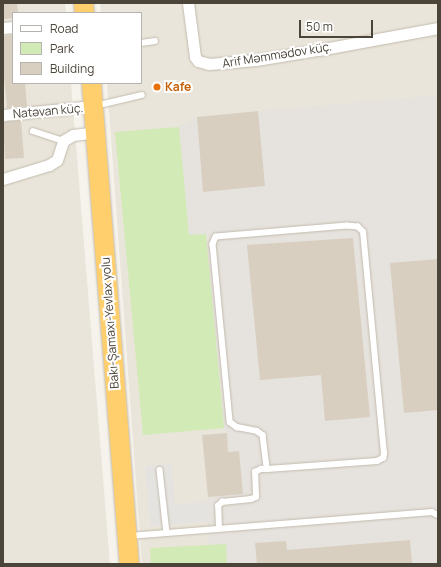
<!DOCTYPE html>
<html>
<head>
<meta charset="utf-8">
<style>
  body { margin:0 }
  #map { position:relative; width:441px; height:567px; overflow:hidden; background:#f6f3ec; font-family:Manrope,sans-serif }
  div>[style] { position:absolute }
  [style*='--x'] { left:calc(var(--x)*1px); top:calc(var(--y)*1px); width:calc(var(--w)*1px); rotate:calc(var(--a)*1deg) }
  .residential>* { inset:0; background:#eae5da }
  .industrial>* { inset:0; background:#e6e2dd }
  .green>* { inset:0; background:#d2eab5 }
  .parking>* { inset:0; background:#e5e3e0 }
  .building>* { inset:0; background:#d8cfc1 }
  .roads { filter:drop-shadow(0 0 1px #c2bbae) drop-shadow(0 0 1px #c2bbae) }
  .lane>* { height:5.5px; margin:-2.75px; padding:0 2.75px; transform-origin:2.75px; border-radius:2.75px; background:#fff }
  .street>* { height:11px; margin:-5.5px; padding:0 5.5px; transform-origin:5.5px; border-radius:5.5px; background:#fff }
  .highway>* { height:19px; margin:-9.5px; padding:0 9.5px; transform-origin:9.5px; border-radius:9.5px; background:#ffcf6e }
  .dots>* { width:11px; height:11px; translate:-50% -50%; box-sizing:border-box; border:2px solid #fff; border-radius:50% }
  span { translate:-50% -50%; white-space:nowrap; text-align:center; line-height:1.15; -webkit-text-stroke:4px #fff; paint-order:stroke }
  .street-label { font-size:12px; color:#4b4439 }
  .food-label { font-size:12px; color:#c56008; font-weight:700 }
  .left { translate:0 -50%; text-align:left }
  .frame { position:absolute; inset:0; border:4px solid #4b4439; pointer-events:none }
  .legend { position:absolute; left:12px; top:12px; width:130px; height:72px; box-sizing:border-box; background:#fff; border:1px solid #b7b4b0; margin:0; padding:5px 7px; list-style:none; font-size:12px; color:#4b4439 }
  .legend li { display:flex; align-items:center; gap:8px; height:20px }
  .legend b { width:20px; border:1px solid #b7b4b0 }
  .scale { position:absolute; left:299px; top:20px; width:74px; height:18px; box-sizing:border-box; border:2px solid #4b4439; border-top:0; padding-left:5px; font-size:12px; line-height:14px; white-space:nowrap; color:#4b4439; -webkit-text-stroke:3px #fff; paint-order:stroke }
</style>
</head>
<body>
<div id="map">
  <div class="residential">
    <i style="clip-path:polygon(3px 3px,65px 3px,66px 13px,13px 13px,13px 83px,71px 83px,110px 564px,3px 564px)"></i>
    <i style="clip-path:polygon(100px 3px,438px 3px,438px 564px,142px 564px,107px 83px,141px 83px,141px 13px,101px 13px)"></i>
  </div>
  <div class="industrial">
    <i style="clip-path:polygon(438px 95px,438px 564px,227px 564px,225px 544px,209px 545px,206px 502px,208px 497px,243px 493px,239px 452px,228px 452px,227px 433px,224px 428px,206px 234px,189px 236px,179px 127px,197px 117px)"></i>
  </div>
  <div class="green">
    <i style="clip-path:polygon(179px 127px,189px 235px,206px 234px,224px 428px,143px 435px,115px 132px)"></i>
    <i style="clip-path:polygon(226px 544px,227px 564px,151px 564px,150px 548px)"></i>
  </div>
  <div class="parking">
    <i style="clip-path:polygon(172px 464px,175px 504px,206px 502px,207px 522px,150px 526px,145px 466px)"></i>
  </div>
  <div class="building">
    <i style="clip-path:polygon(3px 3px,17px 3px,18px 13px,13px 13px,13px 18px,3px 19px)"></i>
    <i style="clip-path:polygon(13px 35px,13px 83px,25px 83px,27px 106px,7px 108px,3px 65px,3px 36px)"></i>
    <i style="clip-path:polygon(258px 111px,265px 186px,203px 192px,197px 117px)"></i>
    <i style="clip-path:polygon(21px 120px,24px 158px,5px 159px,3px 122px)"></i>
    <i style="clip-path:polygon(353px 238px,370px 417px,325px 421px,321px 375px,260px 380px,247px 245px)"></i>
    <i style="clip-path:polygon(438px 259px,438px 410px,404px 413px,390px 263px)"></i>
    <i style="clip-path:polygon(227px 433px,228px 452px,239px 451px,243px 494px,208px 497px,202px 435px)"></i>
    <i style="clip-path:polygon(410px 540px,412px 564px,257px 564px,255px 543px,286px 541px,287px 550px)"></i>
  </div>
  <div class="roads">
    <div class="lane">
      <i style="--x:141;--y:43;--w:14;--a:-8"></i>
      <i style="--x:95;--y:106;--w:48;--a:-13.2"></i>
      <i style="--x:33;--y:131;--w:32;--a:18"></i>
      <i style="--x:160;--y:470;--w:63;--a:83.7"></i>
      <i style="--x:219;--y:529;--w:23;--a:-92"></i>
      <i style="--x:218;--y:506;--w:6;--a:-45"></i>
      <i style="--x:222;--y:502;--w:29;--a:-6"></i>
      <i style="--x:251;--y:499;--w:5;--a:-22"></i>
      <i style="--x:256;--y:497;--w:25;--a:-92"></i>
      <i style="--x:255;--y:472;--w:7;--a:-27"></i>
      <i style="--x:261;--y:469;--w:6;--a:0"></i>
      <i style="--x:267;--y:469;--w:42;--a:-4.1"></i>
      <i style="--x:309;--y:466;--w:68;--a:-4.2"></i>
      <i style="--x:377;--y:461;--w:7;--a:-27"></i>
      <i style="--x:383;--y:458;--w:4;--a:-76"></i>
      <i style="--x:384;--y:454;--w:223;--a:-95.4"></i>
      <i style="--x:363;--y:232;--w:7;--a:-135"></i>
      <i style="--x:358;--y:227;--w:11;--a:-175"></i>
      <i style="--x:347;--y:226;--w:131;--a:175.2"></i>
      <i style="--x:216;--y:237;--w:8;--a:113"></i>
      <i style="--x:213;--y:244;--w:179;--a:84.5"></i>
      <i style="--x:230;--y:422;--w:9;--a:36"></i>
      <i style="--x:237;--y:427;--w:20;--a:11"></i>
      <i style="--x:257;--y:431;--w:7;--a:34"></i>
      <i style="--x:263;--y:435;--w:34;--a:83"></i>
      <i style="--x:129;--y:536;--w:304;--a:-4.5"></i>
      <i style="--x:432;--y:512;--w:7;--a:27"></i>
    </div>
    <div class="street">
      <i style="--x:188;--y:3;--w:54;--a:82.6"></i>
      <i style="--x:195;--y:57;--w:5;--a:53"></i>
      <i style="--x:198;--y:61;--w:11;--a:15"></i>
      <i style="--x:209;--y:64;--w:47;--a:-4.9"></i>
      <i style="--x:256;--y:60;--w:63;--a:-9.2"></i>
      <i style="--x:318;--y:50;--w:122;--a:-10.4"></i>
      <i style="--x:3;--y:28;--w:10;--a:-6"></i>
      <i style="--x:3;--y:115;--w:90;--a:-5.7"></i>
      <i style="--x:3;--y:179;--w:48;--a:-16.9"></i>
      <i style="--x:49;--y:165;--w:9;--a:-32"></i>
      <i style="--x:57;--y:160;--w:20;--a:-72"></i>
      <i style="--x:63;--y:141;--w:12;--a:-31"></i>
      <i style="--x:73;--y:135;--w:23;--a:-7"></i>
    </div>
    <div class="highway">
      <i style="--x:83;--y:3;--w:10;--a:84"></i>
      <i style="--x:91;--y:83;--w:482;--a:85.5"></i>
    </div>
  </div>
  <div class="dots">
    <i style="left:157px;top:87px;background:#e8710a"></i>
  </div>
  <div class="street-label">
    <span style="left:277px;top:55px;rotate:-9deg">Arif Məmmədov küç.</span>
    <span style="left:48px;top:111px;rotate:-5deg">Natəvan küç.</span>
    <span style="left:110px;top:323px;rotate:-94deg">Bakı-Şamaxı-Yevlax yolu</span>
  </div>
  <div class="food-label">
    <span class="left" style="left:165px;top:87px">Kafe</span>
  </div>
  <div class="frame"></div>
  <ul class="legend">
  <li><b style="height:5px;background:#fff"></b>Road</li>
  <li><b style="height:11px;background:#d2eab5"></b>Park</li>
  <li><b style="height:11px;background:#d8cfc1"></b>Building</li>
  </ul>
  <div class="scale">50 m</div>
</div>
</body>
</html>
